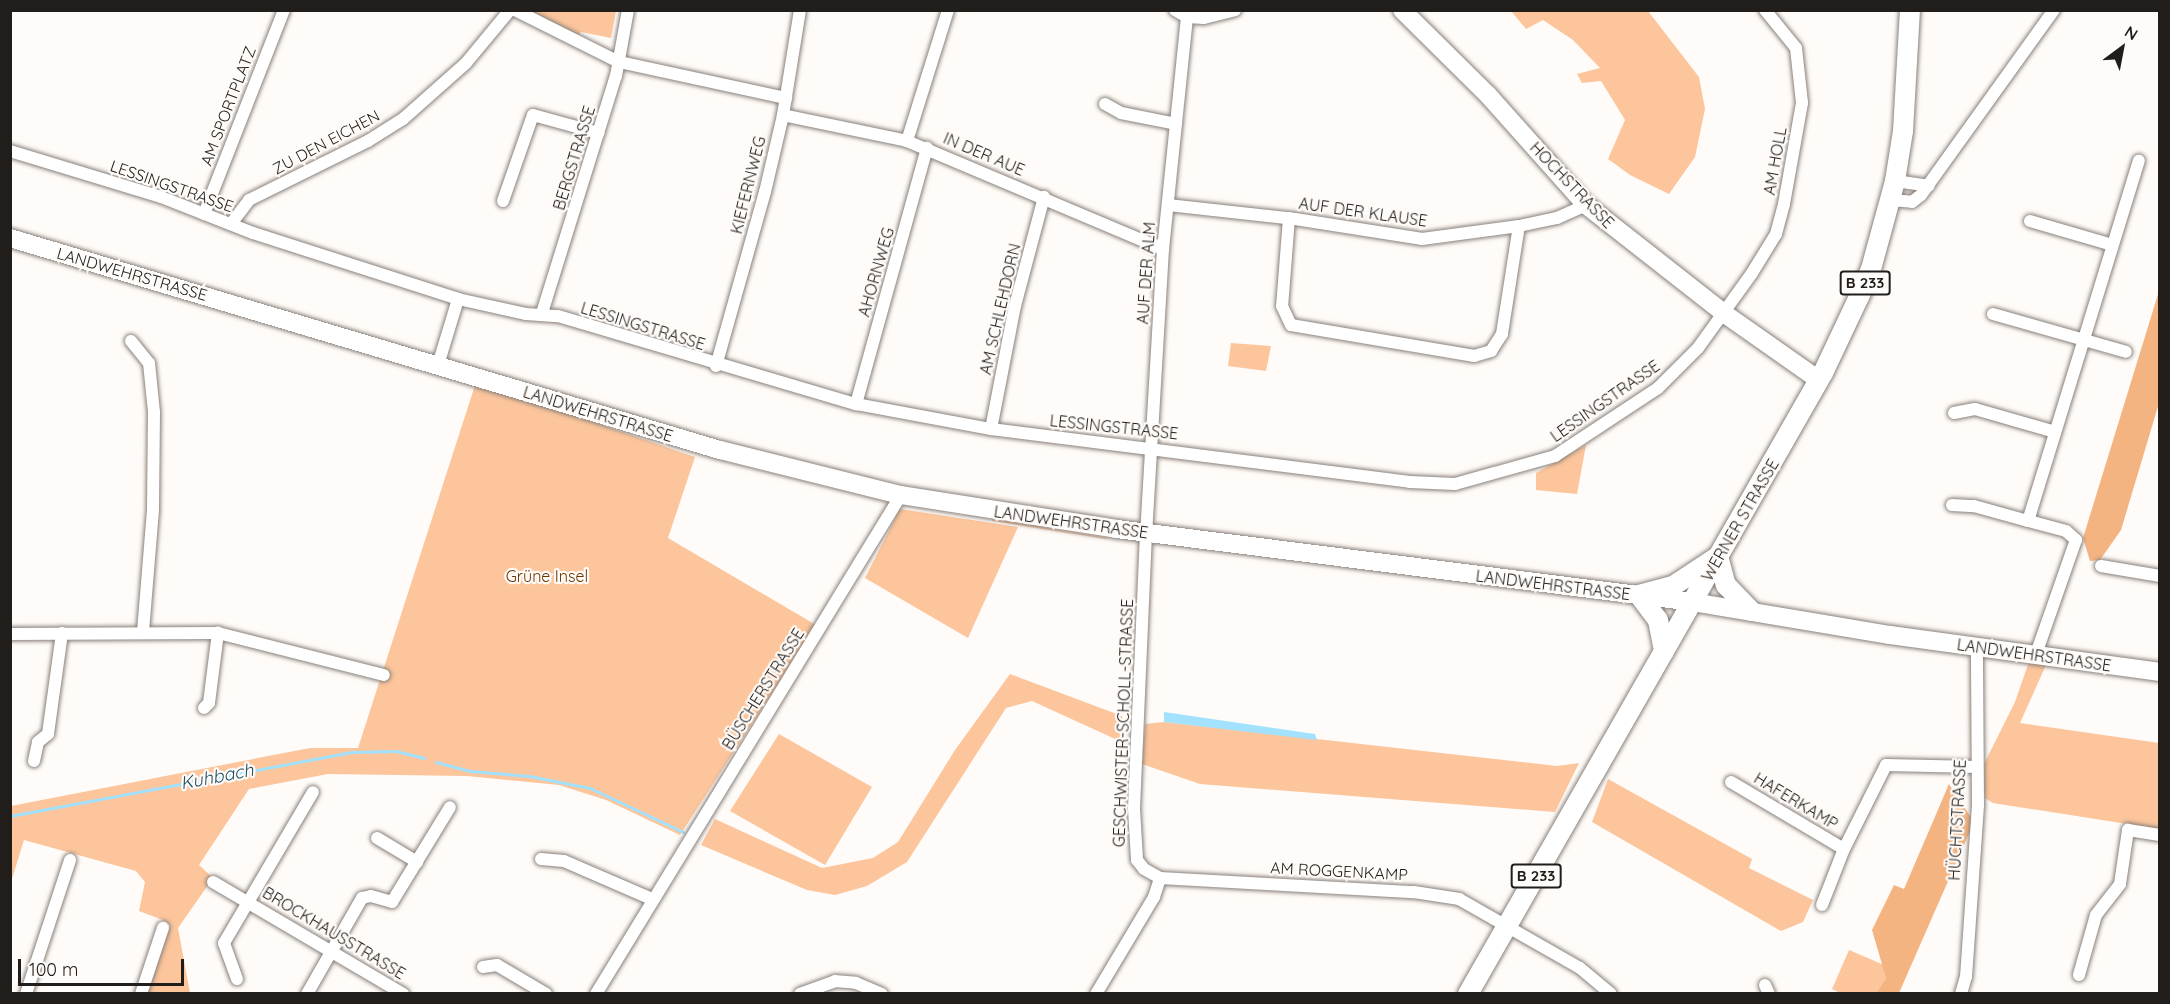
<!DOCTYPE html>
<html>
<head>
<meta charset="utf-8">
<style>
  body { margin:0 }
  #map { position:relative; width:2170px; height:1004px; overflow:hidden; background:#fffbf8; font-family:Quicksand,sans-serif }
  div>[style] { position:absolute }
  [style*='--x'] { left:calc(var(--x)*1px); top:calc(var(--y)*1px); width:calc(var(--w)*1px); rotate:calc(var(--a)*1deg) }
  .green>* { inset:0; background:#fcc59c }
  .forest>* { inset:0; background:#f4b482 }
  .water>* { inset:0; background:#a3e2fe }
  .stream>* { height:3px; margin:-1.5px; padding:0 1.5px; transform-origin:1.5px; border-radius:1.5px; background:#a3e2fe }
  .roads { filter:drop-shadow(0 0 2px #89807a) drop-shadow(0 0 2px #89807a) }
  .street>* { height:12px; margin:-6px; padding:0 6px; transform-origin:6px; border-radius:6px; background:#fff }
  .secondary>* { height:18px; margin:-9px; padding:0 9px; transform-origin:9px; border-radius:9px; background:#fff }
  .primary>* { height:20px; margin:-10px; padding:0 10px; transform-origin:10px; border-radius:10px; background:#fff }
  span { translate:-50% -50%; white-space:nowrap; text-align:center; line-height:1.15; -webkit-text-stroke:4.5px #fffbf8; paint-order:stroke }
  .shield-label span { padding:2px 4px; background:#fffbf8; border:2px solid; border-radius:4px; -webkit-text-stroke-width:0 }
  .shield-label { font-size:15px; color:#201d1a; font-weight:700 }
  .street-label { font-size:16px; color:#201d1a }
  .park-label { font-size:16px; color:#6a3702 }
  .water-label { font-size:18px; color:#1b4d60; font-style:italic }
  .frame { position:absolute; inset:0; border:12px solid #201d1a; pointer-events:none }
  .north { position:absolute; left:2092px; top:18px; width:60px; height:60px; -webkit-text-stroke:4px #fffbf8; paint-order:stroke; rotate:32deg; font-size:16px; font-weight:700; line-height:24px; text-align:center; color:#201d1a }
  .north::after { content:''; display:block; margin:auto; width:21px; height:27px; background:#201d1a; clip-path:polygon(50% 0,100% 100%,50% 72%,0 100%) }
  .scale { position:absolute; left:18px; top:959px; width:166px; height:27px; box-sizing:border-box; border:3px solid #201d1a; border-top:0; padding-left:8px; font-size:18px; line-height:21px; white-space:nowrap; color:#201d1a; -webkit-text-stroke:4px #fffbf8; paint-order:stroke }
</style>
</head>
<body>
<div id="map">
  <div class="green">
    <i style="clip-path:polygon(528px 11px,616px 11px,611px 38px,581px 32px,576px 37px)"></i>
    <i style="clip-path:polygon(1511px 11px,1648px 11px,1699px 77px,1705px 109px,1695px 157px,1669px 194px,1630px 175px,1608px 159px,1625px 120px,1601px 81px,1582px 83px,1577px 74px,1600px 68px,1573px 40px,1543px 20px,1526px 29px)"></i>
    <i style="clip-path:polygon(1231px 343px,1271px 346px,1266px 371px,1228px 366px)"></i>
    <i style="clip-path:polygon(476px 382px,695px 457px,668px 538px,816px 625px,680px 835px,606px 800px,559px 785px,467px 776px,328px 774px,249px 789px,199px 865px,213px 878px,178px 928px,190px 993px,148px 993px,157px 966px,147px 962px,163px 920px,139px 911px,145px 882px,136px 871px,24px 840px,11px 882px,11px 806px,310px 748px,358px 748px)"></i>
    <i style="clip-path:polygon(1586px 445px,1577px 494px,1536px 490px,1536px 473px)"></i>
    <i style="clip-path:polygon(900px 509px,1018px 527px,968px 638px,865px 578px)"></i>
    <i style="clip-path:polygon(992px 517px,1057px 530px,1108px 538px,1106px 539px,992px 521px)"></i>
    <i style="clip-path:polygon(2032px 653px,2050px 656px,2020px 723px,2159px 743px,2159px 829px,1993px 803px,1985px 798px,1980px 772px,2015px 702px)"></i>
    <i style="clip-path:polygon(1010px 674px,1122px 716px,1124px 743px,1032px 701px,1006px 708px,907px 862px,867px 886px,835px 895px,807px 890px,701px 845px,715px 819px,822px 868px,873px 858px,898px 842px,955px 750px)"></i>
    <i style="clip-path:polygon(1164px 722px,1557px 766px,1579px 763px,1555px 812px,1200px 784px,1142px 764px,1145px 724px)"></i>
    <i style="clip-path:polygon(779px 734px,872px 787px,825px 865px,730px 811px)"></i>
    <i style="clip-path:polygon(1608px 779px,1752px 859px,1749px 868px,1813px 900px,1803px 922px,1781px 931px,1592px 822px)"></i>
    <i style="clip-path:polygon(1849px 950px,1884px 965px,1886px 978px,1876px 993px,1840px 993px,1832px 989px)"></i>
  </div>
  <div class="forest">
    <i style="clip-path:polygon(2159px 291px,2159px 403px,2121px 530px,2100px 560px,2090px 561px,2083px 538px)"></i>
    <i style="clip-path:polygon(1949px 784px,1974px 822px,1899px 993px,1876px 993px,1886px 978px,1872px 930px,1894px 885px,1904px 889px)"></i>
  </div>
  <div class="water">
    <i style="clip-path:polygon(1164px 712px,1315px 734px,1317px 740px,1164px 722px)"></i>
  </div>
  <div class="stream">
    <i style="--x:436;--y:762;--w:35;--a:15"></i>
    <i style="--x:470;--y:771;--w:59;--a:4.8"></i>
    <i style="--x:529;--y:776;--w:62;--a:11.1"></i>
    <i style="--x:590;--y:788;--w:103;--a:25.3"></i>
    <i style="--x:10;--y:816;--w:349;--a:-10.6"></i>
    <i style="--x:353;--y:752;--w:43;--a:-1.3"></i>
    <i style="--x:396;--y:751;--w:29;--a:14"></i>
  </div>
  <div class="roads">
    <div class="street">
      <i style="--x:515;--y:10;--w:116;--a:26.6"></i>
      <i style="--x:619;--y:62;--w:171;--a:12.2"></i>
      <i style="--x:1175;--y:10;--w:14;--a:30"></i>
      <i style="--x:1187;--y:17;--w:17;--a:3"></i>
      <i style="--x:1204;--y:18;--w:32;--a:-14"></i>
      <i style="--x:1187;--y:17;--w:233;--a:95.9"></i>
      <i style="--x:1163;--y:249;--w:285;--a:93.4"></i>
      <i style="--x:1146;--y:533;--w:276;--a:92.5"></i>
      <i style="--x:1134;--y:809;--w:51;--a:86.6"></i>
      <i style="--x:1137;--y:860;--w:11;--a:52"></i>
      <i style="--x:1144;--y:869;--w:18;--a:29"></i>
      <i style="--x:1160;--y:878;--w:254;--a:3.2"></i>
      <i style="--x:1414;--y:892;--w:46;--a:8.8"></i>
      <i style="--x:1459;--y:899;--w:139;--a:29.7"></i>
      <i style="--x:1580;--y:968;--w:40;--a:40"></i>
      <i style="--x:1105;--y:104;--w:18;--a:29"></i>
      <i style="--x:1121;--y:113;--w:56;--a:11.3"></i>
      <i style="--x:783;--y:115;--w:127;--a:11.8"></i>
      <i style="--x:907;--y:141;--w:278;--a:22.9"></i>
      <i style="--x:907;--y:141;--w:137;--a:-72.6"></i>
      <i style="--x:10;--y:151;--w:158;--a:16.9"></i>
      <i style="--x:161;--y:197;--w:99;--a:21.4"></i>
      <i style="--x:253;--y:233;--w:215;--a:17.8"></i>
      <i style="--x:458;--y:299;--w:70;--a:12.4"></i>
      <i style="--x:526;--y:314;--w:32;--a:4"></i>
      <i style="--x:558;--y:316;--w:311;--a:16.5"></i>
      <i style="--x:856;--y:404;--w:137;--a:10.5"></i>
      <i style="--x:991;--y:429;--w:422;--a:7.2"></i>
      <i style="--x:1410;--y:482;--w:45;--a:2.5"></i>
      <i style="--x:1455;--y:484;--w:104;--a:-15.6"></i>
      <i style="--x:1555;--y:456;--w:123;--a:-33.4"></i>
      <i style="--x:1658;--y:388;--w:57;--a:-45"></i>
      <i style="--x:1698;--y:348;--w:92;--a:-54.2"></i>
      <i style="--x:1752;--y:273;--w:46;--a:-58.4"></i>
      <i style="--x:1776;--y:234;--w:31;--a:-75"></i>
      <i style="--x:1784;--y:204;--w:103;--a:-79.9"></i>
      <i style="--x:1802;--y:103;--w:55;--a:-96.2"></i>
      <i style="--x:1796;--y:48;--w:49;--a:-129.2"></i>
      <i style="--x:1895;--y:181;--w:34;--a:8"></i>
      <i style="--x:1891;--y:200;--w:21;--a:5"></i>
      <i style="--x:1912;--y:202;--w:11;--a:-38"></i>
      <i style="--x:1921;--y:195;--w:228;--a:-54.3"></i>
      <i style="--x:503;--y:201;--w:91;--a:-70.8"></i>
      <i style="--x:533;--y:115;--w:68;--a:15.3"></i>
      <i style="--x:1168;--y:205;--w:128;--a:6.3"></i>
      <i style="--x:1295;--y:219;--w:129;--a:8.9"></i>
      <i style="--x:1422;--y:239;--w:98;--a:-7.6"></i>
      <i style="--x:1519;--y:226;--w:39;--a:-12"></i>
      <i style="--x:1557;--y:218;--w:32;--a:-24"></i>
      <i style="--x:204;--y:214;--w:219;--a:-68.6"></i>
      <i style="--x:1289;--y:218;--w:88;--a:94.5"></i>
      <i style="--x:1282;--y:306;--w:21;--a:65"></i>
      <i style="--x:1291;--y:325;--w:186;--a:9.6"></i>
      <i style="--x:1474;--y:356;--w:18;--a:-16"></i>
      <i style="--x:1491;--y:351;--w:20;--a:-57"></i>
      <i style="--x:1502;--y:334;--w:109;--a:-81.1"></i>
      <i style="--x:2030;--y:221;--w:85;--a:16.3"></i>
      <i style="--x:231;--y:224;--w:30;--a:-53"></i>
      <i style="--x:249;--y:200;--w:133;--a:-26.4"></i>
      <i style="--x:368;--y:141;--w:41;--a:-32.2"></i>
      <i style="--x:403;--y:119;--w:84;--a:-41.6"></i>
      <i style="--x:466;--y:63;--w:69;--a:-50.3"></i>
      <i style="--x:542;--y:313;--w:248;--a:-72.7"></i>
      <i style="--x:616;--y:76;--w:67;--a:-79.7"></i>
      <i style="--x:1993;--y:314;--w:138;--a:15.9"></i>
      <i style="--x:131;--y:341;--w:28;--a:51"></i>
      <i style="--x:149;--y:363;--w:49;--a:84.2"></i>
      <i style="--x:154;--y:412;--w:98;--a:90.6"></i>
      <i style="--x:153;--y:510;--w:121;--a:94.7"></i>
      <i style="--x:438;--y:365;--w:69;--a:-73.1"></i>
      <i style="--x:716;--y:366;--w:181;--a:-74.3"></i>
      <i style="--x:765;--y:192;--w:79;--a:-76.8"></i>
      <i style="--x:783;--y:115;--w:106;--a:-80.8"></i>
      <i style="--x:856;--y:404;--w:266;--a:-74.5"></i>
      <i style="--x:1954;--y:413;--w:21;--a:-11"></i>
      <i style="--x:1975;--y:409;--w:83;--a:16"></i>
      <i style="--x:991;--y:429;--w:125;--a:-79"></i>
      <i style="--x:1015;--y:306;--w:113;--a:-75.1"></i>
      <i style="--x:1952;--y:505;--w:22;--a:3"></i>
      <i style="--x:1974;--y:506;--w:56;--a:15.5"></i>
      <i style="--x:2101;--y:566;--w:60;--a:9.6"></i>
      <i style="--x:10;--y:634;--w:208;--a:-0.3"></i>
      <i style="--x:218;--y:633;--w:171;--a:14.2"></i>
      <i style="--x:2036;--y:654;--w:121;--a:-70.7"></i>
      <i style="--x:2076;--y:540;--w:13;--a:-138"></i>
      <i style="--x:2066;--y:531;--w:39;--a:-165"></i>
      <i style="--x:2028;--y:521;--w:377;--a:-72.9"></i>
      <i style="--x:204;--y:708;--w:7;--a:-45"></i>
      <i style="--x:209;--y:703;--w:71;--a:-82.7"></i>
      <i style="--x:34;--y:761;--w:19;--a:-78"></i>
      <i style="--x:38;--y:742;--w:13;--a:-39"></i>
      <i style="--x:48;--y:734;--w:102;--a:-82.1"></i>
      <i style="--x:1731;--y:782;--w:131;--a:30.7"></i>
      <i style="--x:1844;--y:849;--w:94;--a:-63.4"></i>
      <i style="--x:1886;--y:765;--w:91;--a:1.3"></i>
      <i style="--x:377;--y:838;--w:47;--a:31"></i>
      <i style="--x:541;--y:859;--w:23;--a:5"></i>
      <i style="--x:564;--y:861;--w:96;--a:23.4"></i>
      <i style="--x:213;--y:882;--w:221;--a:30.5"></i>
      <i style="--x:1822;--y:905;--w:60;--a:-68.6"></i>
      <i style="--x:483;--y:967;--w:14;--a:-8"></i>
      <i style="--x:497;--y:965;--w:57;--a:30.6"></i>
      <i style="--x:2079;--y:975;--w:62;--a:-74.2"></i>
      <i style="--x:2096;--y:915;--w:39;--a:-52"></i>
      <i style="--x:2120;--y:884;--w:55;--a:-81.6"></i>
      <i style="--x:2128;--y:830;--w:32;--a:9"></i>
      <i style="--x:237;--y:979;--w:38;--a:-110"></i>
      <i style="--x:224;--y:943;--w:175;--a:-59.5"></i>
      <i style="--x:1765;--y:985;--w:10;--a:66"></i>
      <i style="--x:26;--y:994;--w:141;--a:-71.8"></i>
      <i style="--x:141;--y:994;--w:70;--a:-71.6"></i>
      <i style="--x:307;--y:994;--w:111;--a:-60.2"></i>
      <i style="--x:362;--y:898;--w:9;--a:-13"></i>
      <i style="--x:371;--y:896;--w:22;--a:16"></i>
      <i style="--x:392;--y:902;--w:111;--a:-58.6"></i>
      <i style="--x:596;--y:994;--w:585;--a:-58.57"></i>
      <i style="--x:800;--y:994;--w:37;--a:-20"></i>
      <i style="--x:835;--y:981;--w:21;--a:5"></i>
      <i style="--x:856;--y:983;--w:28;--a:23"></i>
      <i style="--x:1096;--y:994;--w:113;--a:-59.1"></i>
      <i style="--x:1154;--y:897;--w:20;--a:-72"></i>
      <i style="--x:1961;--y:994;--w:18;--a:-74"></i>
      <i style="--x:1966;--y:977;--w:172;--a:-86"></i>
      <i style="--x:1978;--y:805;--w:158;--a:-90.4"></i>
    </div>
    <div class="secondary">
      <i style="--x:1402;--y:10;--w:121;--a:44.7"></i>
      <i style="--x:1488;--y:95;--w:147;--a:48.3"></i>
      <i style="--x:1586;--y:205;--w:177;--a:38.1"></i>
      <i style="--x:1725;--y:314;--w:115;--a:35.1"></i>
      <i style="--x:10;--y:238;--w:741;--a:16.63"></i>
      <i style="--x:720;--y:450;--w:187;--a:14"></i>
      <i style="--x:901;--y:495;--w:219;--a:8.9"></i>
      <i style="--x:1117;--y:529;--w:581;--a:7.22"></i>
      <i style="--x:1693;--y:602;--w:200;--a:9.5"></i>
      <i style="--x:1890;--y:635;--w:273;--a:7.8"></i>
    </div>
    <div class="primary">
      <i style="--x:1718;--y:556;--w:30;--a:75"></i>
      <i style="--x:1726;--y:585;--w:36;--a:46"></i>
      <i style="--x:1639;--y:595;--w:35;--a:-15"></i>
      <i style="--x:1673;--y:586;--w:49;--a:-33.4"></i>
      <i style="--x:1639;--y:595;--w:31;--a:53"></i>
      <i style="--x:1658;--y:620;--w:32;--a:79"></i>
      <i style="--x:1468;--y:994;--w:715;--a:-60.25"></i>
      <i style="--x:1823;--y:373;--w:84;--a:-64.7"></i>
      <i style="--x:1859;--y:297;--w:30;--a:-67"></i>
      <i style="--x:1871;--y:269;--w:91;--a:-74.7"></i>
      <i style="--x:1895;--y:181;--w:51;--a:-80.9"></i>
      <i style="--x:1903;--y:131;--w:121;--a:-86.7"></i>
    </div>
  </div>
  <div class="shield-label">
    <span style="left:1865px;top:283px">B 233</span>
    <span style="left:1536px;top:876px">B 233</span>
  </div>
  <div class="street-label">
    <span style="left:228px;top:106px;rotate:-69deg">AM SPORTPLATZ</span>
    <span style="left:326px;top:142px;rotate:-28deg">ZU DEN EICHEN</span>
    <span style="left:984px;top:154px;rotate:23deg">IN DER AUE</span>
    <span style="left:574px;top:158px;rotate:-73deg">BERGSTRASSE</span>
    <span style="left:1775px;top:161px;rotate:-80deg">AM HOLL</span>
    <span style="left:748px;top:185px;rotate:-76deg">KIEFERNWEG</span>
    <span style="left:1572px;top:185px;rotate:46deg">HOCHSTRASSE</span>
    <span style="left:172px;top:186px;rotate:19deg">LESSINGSTRASSE</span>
    <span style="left:1363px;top:212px;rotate:8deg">AUF DER KLAUSE</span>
    <span style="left:876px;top:272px;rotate:-74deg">AHORNWEG</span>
    <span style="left:1146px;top:273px;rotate:-86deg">AUF DER ALM</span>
    <span style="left:132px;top:274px;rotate:16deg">LANDWEHRSTRASSE</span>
    <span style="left:1000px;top:309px;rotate:-77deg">AM SCHLEHDORN</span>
    <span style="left:643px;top:326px;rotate:17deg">LESSINGSTRASSE</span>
    <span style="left:1605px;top:401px;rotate:-35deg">LESSINGSTRASSE</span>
    <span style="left:598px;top:414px;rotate:17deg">LANDWEHRSTRASSE</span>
    <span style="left:1114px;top:427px;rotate:6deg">LESSINGSTRASSE</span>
    <span style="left:1740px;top:520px;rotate:-60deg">WERNER STRASSE</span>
    <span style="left:1071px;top:522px;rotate:8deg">LANDWEHRSTRASSE</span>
    <span style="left:1553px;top:585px;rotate:7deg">LANDWEHRSTRASSE</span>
    <span style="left:2034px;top:655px;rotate:8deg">LANDWEHRSTRASSE</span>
    <span style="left:763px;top:689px;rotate:-58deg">BÜSCHERSTRASSE</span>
    <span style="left:1123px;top:723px;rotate:-88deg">GESCHWISTER-SCHOLL-STRASSE</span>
    <span style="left:1796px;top:801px;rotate:31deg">HAFERKAMP</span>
    <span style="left:1957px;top:820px;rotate:-87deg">HÜCHTSTRASSE</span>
    <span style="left:1339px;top:871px;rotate:3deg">AM ROGGENKAMP</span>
    <span style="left:334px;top:933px;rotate:31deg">BROCKHAUSSTRASSE</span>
  </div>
  <div class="park-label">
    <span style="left:547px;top:576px">Grüne Insel</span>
  </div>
  <div class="water-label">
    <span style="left:217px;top:777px;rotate:-11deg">Kuhbach</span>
  </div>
  <div class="frame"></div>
  <div class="north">N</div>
  <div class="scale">100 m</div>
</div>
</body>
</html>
